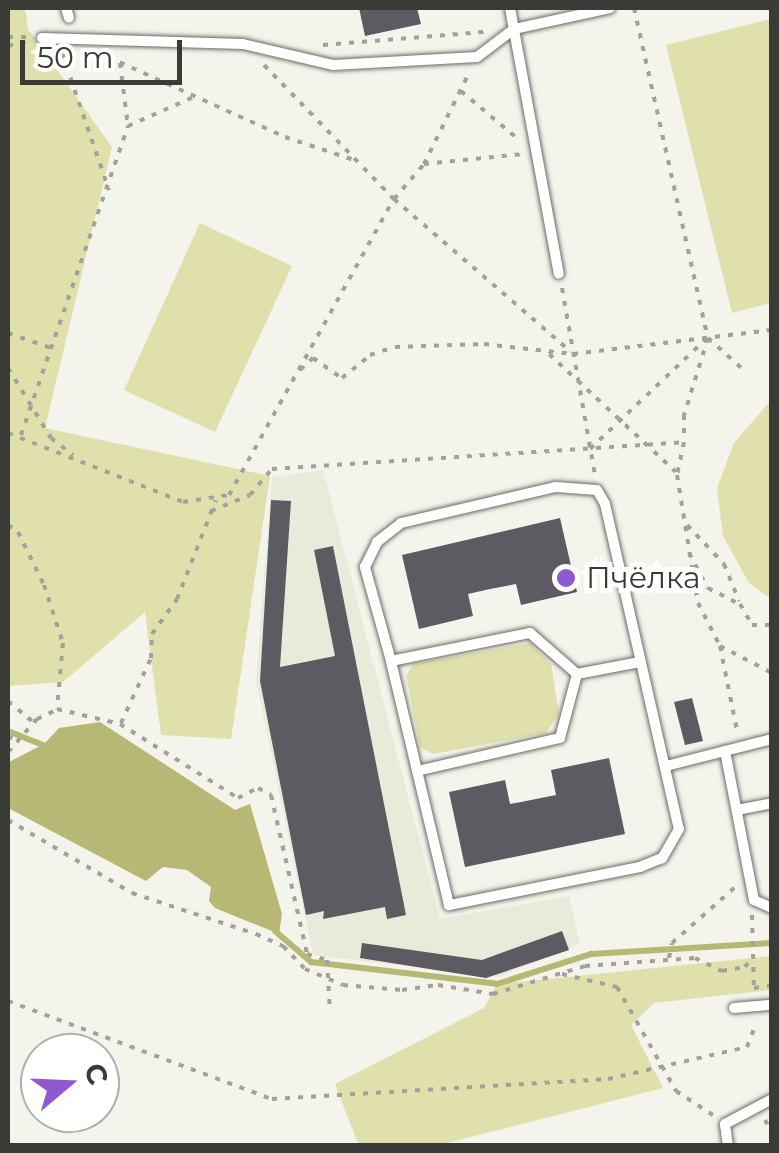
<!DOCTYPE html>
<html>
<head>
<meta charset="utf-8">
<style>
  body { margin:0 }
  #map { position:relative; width:779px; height:1153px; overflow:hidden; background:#f4f4ec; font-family:Montserrat,sans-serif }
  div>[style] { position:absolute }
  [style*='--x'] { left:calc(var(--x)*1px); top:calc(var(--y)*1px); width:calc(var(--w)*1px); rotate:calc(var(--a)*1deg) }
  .built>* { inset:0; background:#eaeadb }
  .green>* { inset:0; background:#dfe0ab }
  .water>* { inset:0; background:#b8b875 }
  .stream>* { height:6px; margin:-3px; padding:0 3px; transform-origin:3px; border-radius:3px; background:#b8b875 }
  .building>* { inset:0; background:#5d5b61 }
  .path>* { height:4px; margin-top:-2px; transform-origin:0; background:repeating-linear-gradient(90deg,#a2a29c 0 5px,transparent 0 13px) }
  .roads { filter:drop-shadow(0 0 2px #6c6c65) drop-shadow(0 0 2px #6c6c65) }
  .lane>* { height:10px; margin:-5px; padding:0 5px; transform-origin:5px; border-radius:5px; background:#fff }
  .dots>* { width:28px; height:28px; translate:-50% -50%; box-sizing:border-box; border:5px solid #fffffe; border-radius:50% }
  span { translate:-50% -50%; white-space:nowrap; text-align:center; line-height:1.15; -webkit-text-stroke:10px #fffffe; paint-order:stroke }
  .poi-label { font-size:30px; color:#3a3a37 }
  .left { translate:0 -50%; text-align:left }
  .frame { position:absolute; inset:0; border:10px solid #3a3a37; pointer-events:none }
  .north { position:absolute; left:20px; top:1033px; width:100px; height:100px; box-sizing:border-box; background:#fffffe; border:2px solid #b0b0ae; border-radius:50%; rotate:71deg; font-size:28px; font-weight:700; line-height:40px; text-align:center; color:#3a3a37 }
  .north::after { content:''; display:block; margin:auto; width:35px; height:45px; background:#8e59d1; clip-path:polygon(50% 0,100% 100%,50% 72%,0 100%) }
  .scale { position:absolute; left:20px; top:40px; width:162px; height:45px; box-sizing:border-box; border:5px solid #3a3a37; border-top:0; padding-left:12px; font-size:30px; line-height:35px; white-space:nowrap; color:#3a3a37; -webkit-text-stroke:8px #fffffe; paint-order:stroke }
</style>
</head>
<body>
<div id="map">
  <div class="built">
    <i style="clip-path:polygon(323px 470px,440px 919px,569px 896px,580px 944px,498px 977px,313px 955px,256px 681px,272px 477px)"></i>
  </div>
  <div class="green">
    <i style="clip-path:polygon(8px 8px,25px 8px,28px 29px,112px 147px,45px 428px,270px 476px,231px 739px,161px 735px,145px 612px,63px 682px,8px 686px)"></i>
    <i style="clip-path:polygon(771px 19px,771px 303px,732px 313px,666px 45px)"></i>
    <i style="clip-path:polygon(200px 223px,292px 266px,215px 432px,124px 390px)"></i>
    <i style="clip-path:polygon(771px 400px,772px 400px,771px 599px,749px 583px,723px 536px,717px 488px,734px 443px)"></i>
    <i style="clip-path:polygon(530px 643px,551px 664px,559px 714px,546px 733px,433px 754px,420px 747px,406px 675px,414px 664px)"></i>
    <i style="clip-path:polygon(771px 956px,771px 990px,654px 1003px,631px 1025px,663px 1088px,439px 1145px,359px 1146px,335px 1084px,484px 1008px,497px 984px)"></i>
  </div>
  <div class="water">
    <i style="clip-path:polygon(100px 722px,235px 810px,250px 804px,282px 914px,279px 934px,215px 908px,209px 901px,211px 887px,187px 870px,163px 867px,146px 881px,8px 808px,9px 762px,44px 744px,59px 728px)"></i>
  </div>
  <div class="stream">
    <i style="--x:8;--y:731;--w:43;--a:21.8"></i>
    <i style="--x:275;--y:931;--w:48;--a:40.7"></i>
    <i style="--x:311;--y:962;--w:187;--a:6.7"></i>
    <i style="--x:497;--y:984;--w:99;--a:-17.7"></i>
    <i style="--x:591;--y:954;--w:181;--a:-3.5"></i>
  </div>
  <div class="building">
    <i style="clip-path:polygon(359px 8px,417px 8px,421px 24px,365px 36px)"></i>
    <i style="clip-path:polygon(271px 500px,291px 501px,280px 667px,335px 656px,314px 550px,333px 546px,406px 915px,387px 919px,385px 907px,323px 919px,324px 911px,306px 915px,260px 681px)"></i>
    <i style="clip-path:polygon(560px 518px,577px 592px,521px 605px,516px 584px,490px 589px,468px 594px,473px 616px,419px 629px,402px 555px)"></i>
    <i style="clip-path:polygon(692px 698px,703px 741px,685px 745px,674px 702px)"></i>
    <i style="clip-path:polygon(609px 758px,625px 834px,465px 867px,449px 792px,505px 780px,510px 804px,521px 802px,556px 795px,551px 770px)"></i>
    <i style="clip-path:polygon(562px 931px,569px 950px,486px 978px,360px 958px,362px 943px,482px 960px)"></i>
  </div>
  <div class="path">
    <i style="--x:634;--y:8;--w:338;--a:77.4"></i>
    <i style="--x:708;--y:338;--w:81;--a:107.3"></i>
    <i style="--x:684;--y:415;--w:26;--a:90"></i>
    <i style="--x:8;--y:37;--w:18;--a:0"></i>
    <i style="--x:323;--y:45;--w:161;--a:-4.6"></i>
    <i style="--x:8;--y:46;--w:21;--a:-14"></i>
    <i style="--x:62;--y:53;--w:145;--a:71.1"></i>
    <i style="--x:108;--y:57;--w:194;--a:24.3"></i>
    <i style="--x:285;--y:137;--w:76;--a:18.4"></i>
    <i style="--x:120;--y:63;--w:64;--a:82.8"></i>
    <i style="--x:264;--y:65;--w:187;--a:45.9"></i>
    <i style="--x:394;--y:199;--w:234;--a:40.8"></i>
    <i style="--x:461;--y:91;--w:76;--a:40.2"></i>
    <i style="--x:424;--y:164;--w:100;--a:-5.8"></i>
    <i style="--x:562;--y:288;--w:191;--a:80"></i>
    <i style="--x:8;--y:333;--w:49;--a:19.2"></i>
    <i style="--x:708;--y:338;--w:52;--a:41.9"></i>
    <i style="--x:549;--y:354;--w:173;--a:42.9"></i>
    <i style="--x:8;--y:368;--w:82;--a:58.4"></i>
    <i style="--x:51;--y:438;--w:28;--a:38"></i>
    <i style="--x:300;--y:370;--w:18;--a:-43"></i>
    <i style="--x:313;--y:358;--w:35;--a:35"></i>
    <i style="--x:342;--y:378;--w:36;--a:-39"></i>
    <i style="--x:370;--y:355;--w:26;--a:-18"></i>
    <i style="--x:395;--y:347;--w:89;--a:-1.9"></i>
    <i style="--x:484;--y:344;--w:90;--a:6.4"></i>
    <i style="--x:573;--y:354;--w:200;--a:-6.9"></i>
    <i style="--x:8;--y:433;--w:188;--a:21.5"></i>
    <i style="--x:183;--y:502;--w:47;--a:-8.7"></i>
    <i style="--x:229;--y:495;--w:339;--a:-60.9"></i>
    <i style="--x:394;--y:199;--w:46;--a:-49.4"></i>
    <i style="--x:424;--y:164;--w:99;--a:-63.7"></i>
    <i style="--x:21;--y:435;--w:327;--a:-70.9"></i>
    <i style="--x:128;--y:126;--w:77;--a:-23.9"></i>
    <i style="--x:590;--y:449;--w:160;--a:-43.5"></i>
    <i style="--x:211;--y:511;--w:42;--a:-22.3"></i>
    <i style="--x:250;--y:495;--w:34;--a:-50"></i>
    <i style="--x:272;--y:469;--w:413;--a:-3.7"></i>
    <i style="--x:684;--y:442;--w:34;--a:102"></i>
    <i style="--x:677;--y:475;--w:130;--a:80.7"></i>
    <i style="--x:698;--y:603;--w:48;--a:62.9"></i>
    <i style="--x:720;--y:646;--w:59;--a:27.4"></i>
    <i style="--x:8;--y:525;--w:12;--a:35"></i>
    <i style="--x:18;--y:532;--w:59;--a:63.9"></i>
    <i style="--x:44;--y:585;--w:61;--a:71.9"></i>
    <i style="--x:63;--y:643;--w:66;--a:95.2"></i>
    <i style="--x:57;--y:709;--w:65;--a:13.4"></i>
    <i style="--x:120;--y:724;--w:139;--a:32.1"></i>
    <i style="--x:238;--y:798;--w:22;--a:-27"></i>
    <i style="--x:258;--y:788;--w:15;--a:28"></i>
    <i style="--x:271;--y:795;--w:163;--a:77.2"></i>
    <i style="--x:307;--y:954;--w:21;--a:17"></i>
    <i style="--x:327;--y:960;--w:52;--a:86.7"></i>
    <i style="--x:687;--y:525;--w:54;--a:46.5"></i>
    <i style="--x:724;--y:564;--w:40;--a:68"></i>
    <i style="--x:689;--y:553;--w:40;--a:62"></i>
    <i style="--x:708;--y:588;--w:36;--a:27"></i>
    <i style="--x:740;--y:604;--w:24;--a:60"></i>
    <i style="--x:752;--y:625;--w:20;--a:0"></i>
    <i style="--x:720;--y:646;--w:86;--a:78.6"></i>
    <i style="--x:8;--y:701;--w:34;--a:40"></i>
    <i style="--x:121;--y:723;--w:72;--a:-65.2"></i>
    <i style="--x:151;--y:658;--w:24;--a:-88"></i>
    <i style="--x:152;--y:634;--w:43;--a:-54.5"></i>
    <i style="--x:177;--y:599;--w:106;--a:-68.5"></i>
    <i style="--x:8;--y:736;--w:13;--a:32"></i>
    <i style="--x:8;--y:752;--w:44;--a:-48.7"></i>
    <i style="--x:37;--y:719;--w:21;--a:-25"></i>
    <i style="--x:8;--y:820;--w:144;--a:30.5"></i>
    <i style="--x:132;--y:893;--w:131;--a:18.3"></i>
    <i style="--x:256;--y:934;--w:30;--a:24"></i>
    <i style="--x:283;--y:946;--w:32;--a:46"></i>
    <i style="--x:305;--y:969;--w:41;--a:22.8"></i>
    <i style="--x:343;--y:985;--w:59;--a:4.8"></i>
    <i style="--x:402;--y:990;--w:36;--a:-8"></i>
    <i style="--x:438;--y:985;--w:56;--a:9.3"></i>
    <i style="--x:493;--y:994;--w:96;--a:-16.9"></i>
    <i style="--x:585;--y:966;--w:110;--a:-4.2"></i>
    <i style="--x:695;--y:958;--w:30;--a:26"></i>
    <i style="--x:722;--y:971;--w:23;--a:-10"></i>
    <i style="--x:745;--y:967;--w:11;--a:-52"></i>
    <i style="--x:752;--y:915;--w:75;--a:88.5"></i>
    <i style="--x:669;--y:958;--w:15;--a:-79"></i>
    <i style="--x:672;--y:943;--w:84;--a:-41.6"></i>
    <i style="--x:562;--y:974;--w:57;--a:13.3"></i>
    <i style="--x:617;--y:987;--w:120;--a:60.4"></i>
    <i style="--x:676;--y:1091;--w:44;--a:33"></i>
    <i style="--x:754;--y:988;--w:18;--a:-9"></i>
    <i style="--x:8;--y:1001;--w:282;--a:20.4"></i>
    <i style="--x:272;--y:1099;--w:337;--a:-3.4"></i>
    <i style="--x:608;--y:1079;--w:143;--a:-13"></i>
    <i style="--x:747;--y:1047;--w:25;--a:-69"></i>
    <i style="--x:765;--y:1120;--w:15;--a:62"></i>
  </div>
  <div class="roads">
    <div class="lane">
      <i style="--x:66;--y:8;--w:10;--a:73"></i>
      <i style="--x:510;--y:8;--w:270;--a:79.6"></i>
      <i style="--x:42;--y:38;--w:201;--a:1.7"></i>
      <i style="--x:243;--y:44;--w:92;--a:13.1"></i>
      <i style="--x:333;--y:65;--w:144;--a:-3.2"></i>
      <i style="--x:477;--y:57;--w:46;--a:-37.1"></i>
      <i style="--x:514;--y:29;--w:98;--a:-12.3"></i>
      <i style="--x:391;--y:661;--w:98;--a:-105.5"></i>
      <i style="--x:365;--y:567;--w:28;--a:-64"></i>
      <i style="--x:377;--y:542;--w:31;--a:-38"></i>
      <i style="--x:401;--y:523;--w:159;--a:-13.1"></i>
      <i style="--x:556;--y:487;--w:41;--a:4.2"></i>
      <i style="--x:597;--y:490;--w:16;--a:60"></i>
      <i style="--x:605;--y:504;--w:333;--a:77.2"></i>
      <i style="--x:679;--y:829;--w:34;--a:120"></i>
      <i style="--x:662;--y:858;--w:24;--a:158"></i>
      <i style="--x:640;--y:867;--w:195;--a:168.7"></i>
      <i style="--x:449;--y:905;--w:251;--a:-103.4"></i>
      <i style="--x:391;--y:661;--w:142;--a:-11.4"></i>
      <i style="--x:530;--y:633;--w:62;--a:41.1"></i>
      <i style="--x:577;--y:674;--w:64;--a:-10.8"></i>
      <i style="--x:725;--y:751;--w:152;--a:79"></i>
      <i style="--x:754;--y:900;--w:20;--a:24"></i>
      <i style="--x:666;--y:766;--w:109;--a:-14.3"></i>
      <i style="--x:417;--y:771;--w:147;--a:-13"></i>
      <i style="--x:560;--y:738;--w:66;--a:-75.1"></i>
      <i style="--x:737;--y:810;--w:36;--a:-11"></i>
      <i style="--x:734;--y:1008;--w:38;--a:-5"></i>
      <i style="--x:728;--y:1146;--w:22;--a:-98"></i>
      <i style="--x:725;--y:1124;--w:53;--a:-28"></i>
    </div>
  </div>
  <div class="dots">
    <i style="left:566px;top:578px;background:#8e59d1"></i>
  </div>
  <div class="poi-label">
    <span class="left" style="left:586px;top:578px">Пчёлка</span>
  </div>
  <div class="frame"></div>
  <div class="north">С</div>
  <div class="scale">50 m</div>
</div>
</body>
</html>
